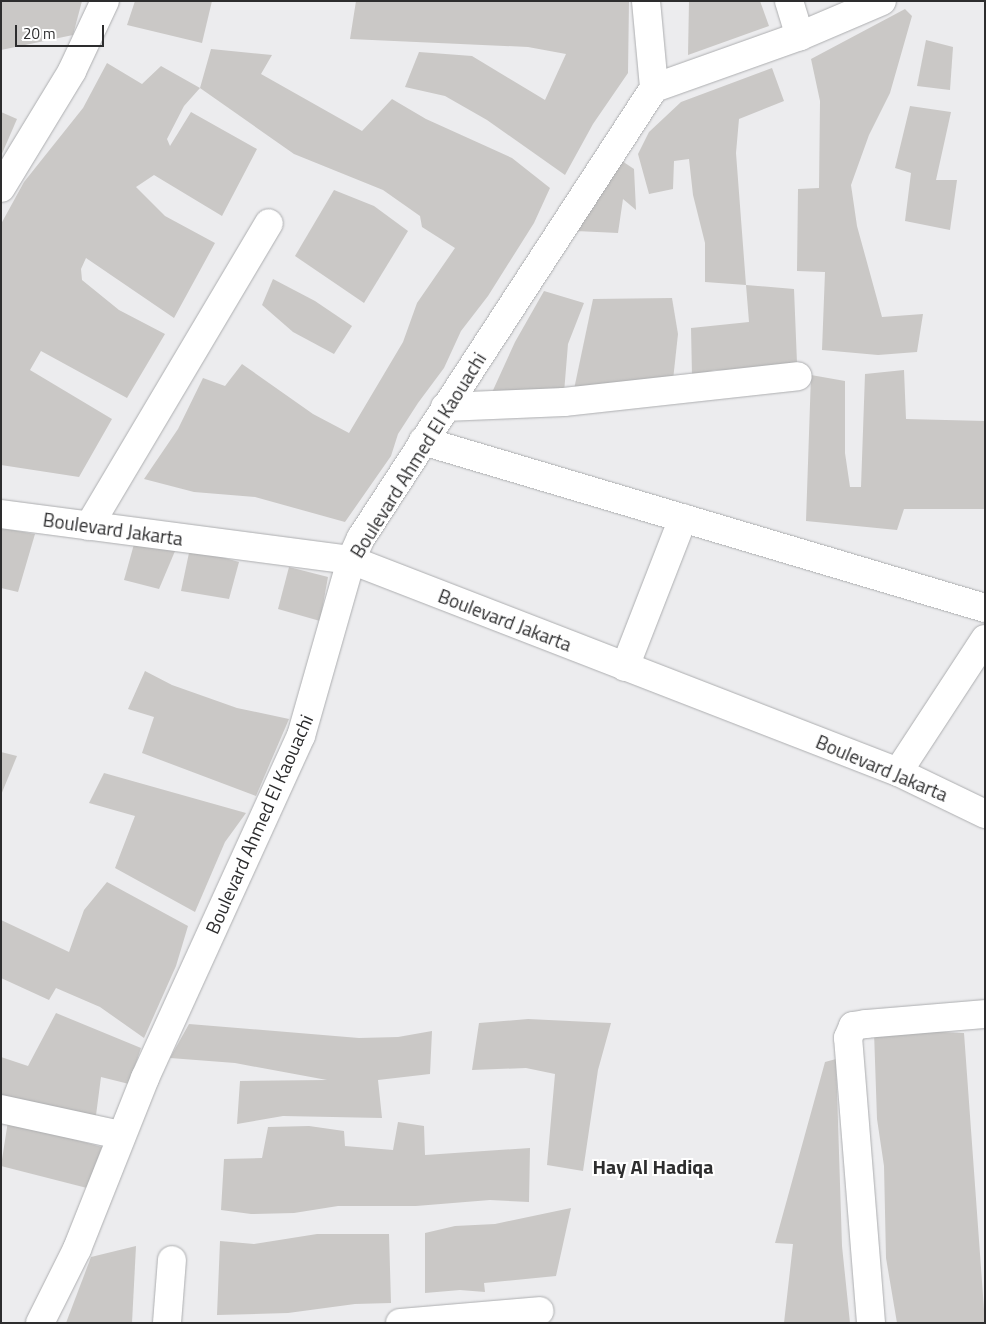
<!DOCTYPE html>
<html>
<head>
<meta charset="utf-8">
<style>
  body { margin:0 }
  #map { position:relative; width:986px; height:1324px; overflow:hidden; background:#ececee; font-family:"Titillium Web",sans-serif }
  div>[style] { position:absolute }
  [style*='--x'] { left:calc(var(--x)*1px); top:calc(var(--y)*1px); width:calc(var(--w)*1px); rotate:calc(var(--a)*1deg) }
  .building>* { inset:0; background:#cac8c6 }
  .roads { filter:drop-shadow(0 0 1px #adaeb0) drop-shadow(0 0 1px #adaeb0) }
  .minor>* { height:28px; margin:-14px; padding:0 14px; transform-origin:14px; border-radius:14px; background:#fff }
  span { translate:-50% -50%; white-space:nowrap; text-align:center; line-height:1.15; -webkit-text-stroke:4px #fff; paint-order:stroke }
  .street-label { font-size:19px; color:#2d2d2e }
  .neighbourhood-label { font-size:20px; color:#2d2d2e; font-weight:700 }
  .frame { position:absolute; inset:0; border:2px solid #2d2d2e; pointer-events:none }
  .scale { position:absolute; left:15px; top:25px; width:89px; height:22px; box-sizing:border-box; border:2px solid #2d2d2e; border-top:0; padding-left:6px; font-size:15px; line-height:18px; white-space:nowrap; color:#2d2d2e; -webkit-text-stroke:4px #fff; paint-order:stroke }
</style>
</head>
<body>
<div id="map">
  <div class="building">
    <i style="clip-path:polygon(1px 1px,82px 1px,73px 35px,1px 50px)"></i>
    <i style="clip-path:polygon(135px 1px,212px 1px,202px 43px,127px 25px)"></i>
    <i style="clip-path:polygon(356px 1px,629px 1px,628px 73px,593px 124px,565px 175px,487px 120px,445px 96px,405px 87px,419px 52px,472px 56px,545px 100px,566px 54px,528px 47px,350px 39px)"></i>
    <i style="clip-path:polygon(689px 1px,760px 1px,769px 26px,688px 55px)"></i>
    <i style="clip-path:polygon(905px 9px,912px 16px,890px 93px,869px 135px,851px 185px,857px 226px,882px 317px,923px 314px,917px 352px,878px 355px,822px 350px,825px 272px,797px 271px,798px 189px,819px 188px,820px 101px,811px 59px)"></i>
    <i style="clip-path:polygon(926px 40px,953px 47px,950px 90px,917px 86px)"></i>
    <i style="clip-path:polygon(211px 49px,272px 55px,261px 74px,362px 131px,392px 99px,426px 119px,512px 158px,550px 188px,534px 223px,488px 296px,461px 331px,444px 368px,418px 403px,398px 434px,391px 456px,345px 522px,255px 497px,194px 492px,144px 479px,178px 429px,203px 378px,225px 386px,242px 364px,313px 414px,349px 433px,403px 342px,417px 303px,455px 248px,422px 227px,420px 216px,383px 190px,294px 154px,200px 88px,184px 106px,167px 139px,170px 146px,191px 112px,257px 149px,222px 216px,154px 175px,136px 187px,165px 216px,215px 243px,174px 318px,86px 258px,81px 269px,82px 280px,119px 310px,165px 334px,127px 398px,41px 351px,30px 370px,112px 419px,79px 477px,1px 465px,1px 224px,24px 182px,83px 108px,107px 63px,142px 84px,161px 66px,200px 88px)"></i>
    <i style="clip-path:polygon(772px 68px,784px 101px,739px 119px,736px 153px,746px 285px,705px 282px,705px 243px,693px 195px,689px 159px,674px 161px,673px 189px,649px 194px,638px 154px,649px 132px,681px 102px)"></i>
    <i style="clip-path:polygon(910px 106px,951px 112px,936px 180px,957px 180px,950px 230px,905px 221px,911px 173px,895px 168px)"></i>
    <i style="clip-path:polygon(1px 112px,17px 119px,1px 156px)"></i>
    <i style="clip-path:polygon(622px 161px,634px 169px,636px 210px,623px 199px,618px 233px,576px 231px)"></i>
    <i style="clip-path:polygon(334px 190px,374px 206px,408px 231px,364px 303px,295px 256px)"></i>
    <i style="clip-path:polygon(273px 279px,315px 301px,352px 326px,334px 354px,293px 332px,262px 305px)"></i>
    <i style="clip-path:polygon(746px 285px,794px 289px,797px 363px,747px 371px,715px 370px,692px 376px,691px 328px,749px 322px)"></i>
    <i style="clip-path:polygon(544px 291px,584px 303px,568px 344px,564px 393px,489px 399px,515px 342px)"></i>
    <i style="clip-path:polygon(672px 298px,678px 334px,673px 380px,573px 394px,593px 299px)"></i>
    <i style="clip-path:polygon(904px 370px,906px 419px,985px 421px,985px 509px,904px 509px,897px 530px,806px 521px,811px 375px,845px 381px,845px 453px,850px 487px,861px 487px,865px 374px)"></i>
    <i style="clip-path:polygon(1px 528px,35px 534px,18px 592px,1px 588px)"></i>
    <i style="clip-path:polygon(136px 537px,178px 544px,159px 589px,124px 580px)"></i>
    <i style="clip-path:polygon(190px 548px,239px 562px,229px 599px,181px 591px)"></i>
    <i style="clip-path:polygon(289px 567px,328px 577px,320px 621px,278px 609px)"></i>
    <i style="clip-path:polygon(145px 671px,172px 685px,237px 708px,289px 719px,256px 796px,142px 753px,154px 717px,128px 709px)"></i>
    <i style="clip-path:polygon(1px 752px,17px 756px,1px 795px)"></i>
    <i style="clip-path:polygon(104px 773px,246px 813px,225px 842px,195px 912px,115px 868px,135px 816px,89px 803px)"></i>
    <i style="clip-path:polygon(107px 882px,188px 926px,176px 966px,144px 1038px,100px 1007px,56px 988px,49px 1000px,1px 978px,1px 920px,69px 952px,84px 910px)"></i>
    <i style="clip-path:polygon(56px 1013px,141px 1048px,129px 1084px,101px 1077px,95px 1123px,1px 1099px,1px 1057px,28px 1066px)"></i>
    <i style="clip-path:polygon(528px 1019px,611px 1023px,598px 1070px,583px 1171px,547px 1165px,555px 1074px,526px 1068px,472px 1070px,479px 1023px)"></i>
    <i style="clip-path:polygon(189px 1024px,359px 1038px,398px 1037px,432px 1031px,430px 1074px,378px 1080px,382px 1118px,283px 1116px,237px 1124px,240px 1081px,327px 1080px,235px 1063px,170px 1058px)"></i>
    <i style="clip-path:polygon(920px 1031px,964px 1033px,985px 1323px,897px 1323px,886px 1258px,884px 1166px,877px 1119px,874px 1032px)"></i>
    <i style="clip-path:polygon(836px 1059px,842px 1246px,850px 1323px,784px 1323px,793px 1244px,775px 1243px,825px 1062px)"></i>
    <i style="clip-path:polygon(8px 1121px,102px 1147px,87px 1188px,1px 1166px)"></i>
    <i style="clip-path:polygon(398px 1122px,424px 1126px,425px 1155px,530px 1148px,529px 1202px,490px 1200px,416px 1206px,338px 1206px,294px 1213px,251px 1214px,221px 1210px,224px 1159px,262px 1158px,268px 1127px,309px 1126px,344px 1131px,345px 1146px,393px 1150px)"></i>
    <i style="clip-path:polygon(571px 1208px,556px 1276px,484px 1283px,485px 1292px,460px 1290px,425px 1293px,425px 1233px,455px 1226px,495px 1224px)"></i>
    <i style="clip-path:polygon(317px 1234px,389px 1234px,391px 1303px,355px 1304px,288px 1313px,217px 1315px,220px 1241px,254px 1244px)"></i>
    <i style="clip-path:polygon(136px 1246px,132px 1323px,66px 1323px,91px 1257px)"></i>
  </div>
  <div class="roads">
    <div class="minor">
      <i style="--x:646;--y:1;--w:87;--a:84.7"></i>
      <i style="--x:789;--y:1;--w:37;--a:73"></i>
      <i style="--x:1;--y:188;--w:137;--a:-58.7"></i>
      <i style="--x:72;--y:71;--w:77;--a:-64.8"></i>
      <i style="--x:445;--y:407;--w:119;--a:-2.4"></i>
      <i style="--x:564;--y:402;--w:235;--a:-6.3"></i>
      <i style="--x:423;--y:441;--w:586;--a:16.55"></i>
      <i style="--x:1;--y:514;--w:353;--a:7.5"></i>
      <i style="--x:351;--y:560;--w:587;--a:21.18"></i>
      <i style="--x:898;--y:772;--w:97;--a:25.8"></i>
      <i style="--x:89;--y:526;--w:352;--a:-59.3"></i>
      <i style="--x:625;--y:667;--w:160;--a:-68.7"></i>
      <i style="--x:898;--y:772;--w:159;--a:-56.8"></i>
      <i style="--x:1;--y:1109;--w:122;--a:12.3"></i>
      <i style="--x:40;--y:1323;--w:83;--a:-63.4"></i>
      <i style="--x:77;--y:1249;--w:184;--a:-68.3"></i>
      <i style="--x:145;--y:1078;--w:376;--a:-65.5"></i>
      <i style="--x:301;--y:736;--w:183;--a:-74.1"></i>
      <i style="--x:351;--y:560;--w:24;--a:-66"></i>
      <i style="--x:361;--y:538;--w:537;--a:-56.93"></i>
      <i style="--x:654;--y:88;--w:155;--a:-19.6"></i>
      <i style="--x:800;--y:36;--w:89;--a:-23.1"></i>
      <i style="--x:167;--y:1323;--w:63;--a:-85.5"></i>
      <i style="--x:400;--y:1323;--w:140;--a:-4.9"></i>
      <i style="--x:871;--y:1323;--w:286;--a:-94.6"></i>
      <i style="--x:848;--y:1038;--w:13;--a:-67"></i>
      <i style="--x:853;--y:1026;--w:13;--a:-9"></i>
      <i style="--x:866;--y:1024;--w:119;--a:-4.8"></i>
    </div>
  </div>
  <div class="street-label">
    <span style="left:418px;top:455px;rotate:-58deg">Boulevard Ahmed El Kaouachi</span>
    <span style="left:113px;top:529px;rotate:8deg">Boulevard Jakarta</span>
    <span style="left:505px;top:620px;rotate:21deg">Boulevard Jakarta</span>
    <span style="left:882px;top:768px;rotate:23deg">Boulevard Jakarta</span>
    <span style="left:259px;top:824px;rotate:-66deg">Boulevard Ahmed El Kaouachi</span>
  </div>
  <div class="neighbourhood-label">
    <span style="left:653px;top:1166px">Hay Al Hadiqa</span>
  </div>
  <div class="frame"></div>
  <div class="scale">20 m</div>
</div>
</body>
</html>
